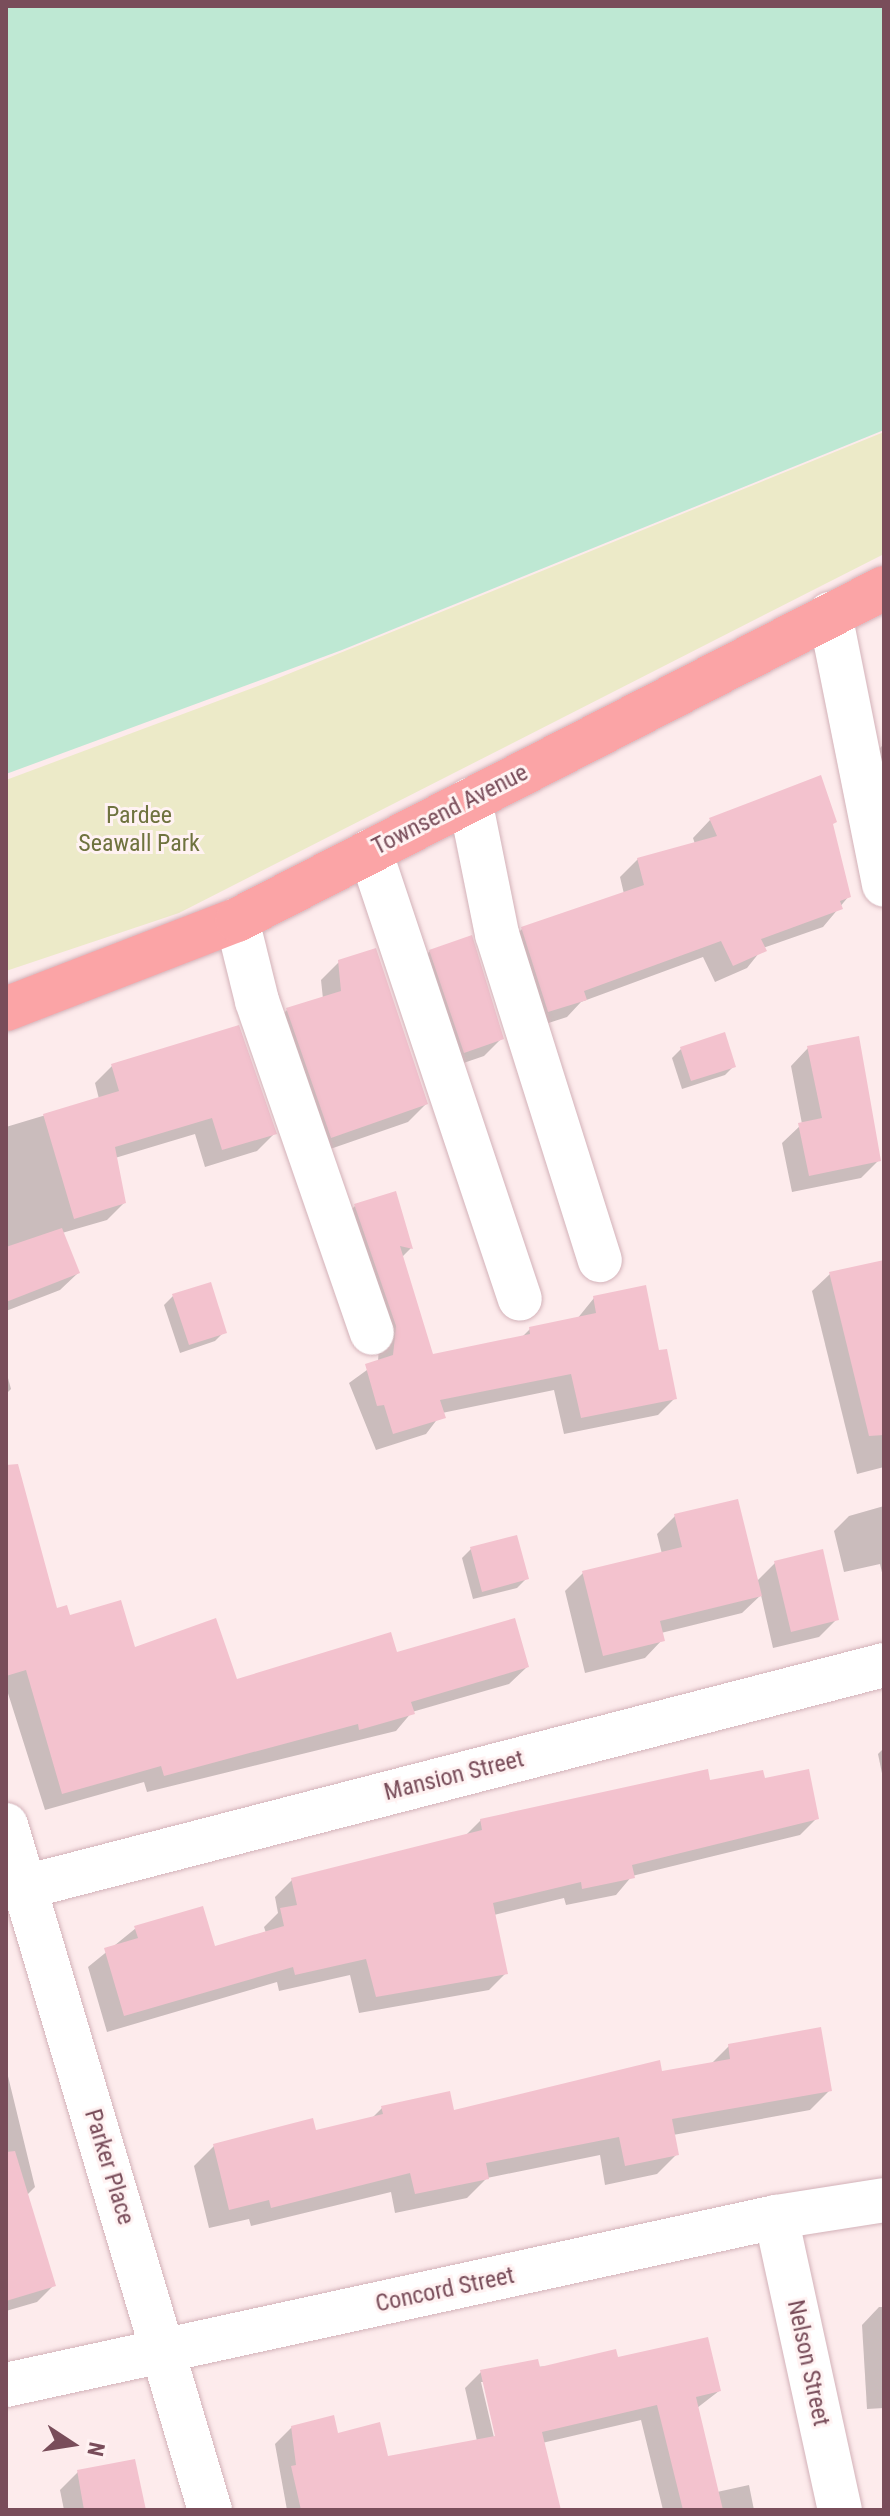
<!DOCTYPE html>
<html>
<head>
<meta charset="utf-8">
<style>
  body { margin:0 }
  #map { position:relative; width:890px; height:2516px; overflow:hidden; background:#fdebec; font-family:"Roboto Condensed",sans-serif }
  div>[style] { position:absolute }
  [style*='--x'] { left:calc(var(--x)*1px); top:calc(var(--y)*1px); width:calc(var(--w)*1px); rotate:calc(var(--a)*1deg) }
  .green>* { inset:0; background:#eceac8 }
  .water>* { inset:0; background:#bee8d3 }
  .shadow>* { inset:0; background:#0003 }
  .building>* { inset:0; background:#f3c2ce }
  .roads { filter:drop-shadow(0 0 2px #d3b2b9) drop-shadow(0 0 2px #d3b2b9) }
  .minor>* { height:44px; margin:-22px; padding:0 22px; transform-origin:22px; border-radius:22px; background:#fff }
  .major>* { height:44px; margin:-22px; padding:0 22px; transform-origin:22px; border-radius:22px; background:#fba4a6 }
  span { translate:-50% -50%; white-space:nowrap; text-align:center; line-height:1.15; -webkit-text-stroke:6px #fff2f2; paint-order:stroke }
  .street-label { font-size:24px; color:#794d5a }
  .park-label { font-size:24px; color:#6f733f }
  .frame { position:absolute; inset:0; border:8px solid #794d5a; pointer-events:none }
  .north { position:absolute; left:32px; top:2404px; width:80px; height:80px; -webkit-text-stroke:6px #fff2f2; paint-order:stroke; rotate:102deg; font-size:22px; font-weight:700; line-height:32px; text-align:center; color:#794d5a }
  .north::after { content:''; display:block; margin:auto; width:28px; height:36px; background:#794d5a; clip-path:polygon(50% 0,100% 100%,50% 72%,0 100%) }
</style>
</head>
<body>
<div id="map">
  <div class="green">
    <i style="clip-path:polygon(884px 432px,884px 554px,179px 913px,6px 971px,6px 780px,266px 683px)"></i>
  </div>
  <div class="water">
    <i style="clip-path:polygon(6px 6px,884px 6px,884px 430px,342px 650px,6px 774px)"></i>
  </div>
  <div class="shadow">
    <i style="clip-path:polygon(884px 744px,884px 769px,875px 753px)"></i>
    <i style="clip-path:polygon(710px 820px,831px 825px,849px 896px,823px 927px,763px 948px,747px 968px,715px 982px,703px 957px,581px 1002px,567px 1017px,530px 1029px,504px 947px,522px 929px,624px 894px,620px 877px,638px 859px,695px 844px,693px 838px)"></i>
    <i style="clip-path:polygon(430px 951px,502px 1038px,484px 1056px,446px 1069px,413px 969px)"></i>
    <i style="clip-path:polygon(339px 962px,426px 1104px,408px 1122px,313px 1155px,269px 1028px,287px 1010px,323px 999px,321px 980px)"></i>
    <i style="clip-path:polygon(808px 1048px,878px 1161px,861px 1178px,792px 1192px,782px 1143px,802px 1124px,791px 1066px)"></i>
    <i style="clip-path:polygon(681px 1049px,733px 1067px,725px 1075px,682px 1089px,672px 1058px)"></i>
    <i style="clip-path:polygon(112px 1066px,274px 1134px,257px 1151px,205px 1167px,195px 1134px,115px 1158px,124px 1203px,107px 1220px,62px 1233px,78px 1273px,60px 1290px,6px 1311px,6px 1127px,99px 1099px,95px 1083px)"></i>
    <i style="clip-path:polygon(355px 1206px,411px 1248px,402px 1257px,432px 1356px,521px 1338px,530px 1329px,577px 1319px,594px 1298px,657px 1353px,675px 1398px,658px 1415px,564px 1434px,554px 1390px,442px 1413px,426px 1434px,376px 1450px,349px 1383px,378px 1362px,379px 1344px,338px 1223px)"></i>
    <i style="clip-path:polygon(884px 1262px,884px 1467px,857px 1474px,812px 1291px,830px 1274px)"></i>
    <i style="clip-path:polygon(173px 1296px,224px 1332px,215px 1341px,180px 1353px,164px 1305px)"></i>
    <i style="clip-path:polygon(6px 1371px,11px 1389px,6px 1394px)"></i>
    <i style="clip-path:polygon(884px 1506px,884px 1581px,880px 1564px,844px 1572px,834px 1531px,849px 1516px)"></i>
    <i style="clip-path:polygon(675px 1516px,756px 1582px,775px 1563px,837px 1619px,819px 1637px,773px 1648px,761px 1595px,742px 1613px,661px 1633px,662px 1640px,645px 1658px,585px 1673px,565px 1591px,583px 1573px,662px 1554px,657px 1534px)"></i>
    <i style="clip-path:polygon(6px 1531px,56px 1610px,133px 1650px,236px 1682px,396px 1655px,527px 1667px,509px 1684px,412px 1712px,396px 1731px,147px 1792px,144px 1782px,45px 1810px,6px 1687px)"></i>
    <i style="clip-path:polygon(471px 1549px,526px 1579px,517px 1588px,473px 1599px,462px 1558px)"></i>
    <i style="clip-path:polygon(884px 1748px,884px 1783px,878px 1754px)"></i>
    <i style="clip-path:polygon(763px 1780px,817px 1818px,800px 1835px,632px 1876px,616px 1895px,566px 1905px,564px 1898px,494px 1915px,506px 1973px,489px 1990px,359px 2013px,350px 1975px,279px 1991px,277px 1982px,107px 2032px,88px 1967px,136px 1928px,213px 1949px,266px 1933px,264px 1927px,278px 1913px,275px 1897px,292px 1880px,465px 1836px,481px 1820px,708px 1782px)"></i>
    <i style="clip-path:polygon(729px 2046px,830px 2090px,810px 2110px,673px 2135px,677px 2154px,657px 2174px,605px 2185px,600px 2155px,487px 2178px,467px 2198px,395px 2213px,391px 2192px,251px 2226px,249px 2219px,209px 2228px,194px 2166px,214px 2146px,315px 2132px,372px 2118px,382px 2108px,452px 2112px,710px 2065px)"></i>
    <i style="clip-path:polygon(6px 2068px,35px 2187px,27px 2195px,54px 2285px,37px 2302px,6px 2311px)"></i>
    <i style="clip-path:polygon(879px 2307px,884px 2307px,884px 2408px,867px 2409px,862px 2325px)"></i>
    <i style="clip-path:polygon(evenodd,617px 2360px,719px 2391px,697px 2408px,717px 2492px,749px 2485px,754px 2510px,663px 2510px,641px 2420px,542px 2443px,558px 2510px,287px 2510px,275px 2444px,292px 2427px,337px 2435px,386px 2458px,477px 2441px,465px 2388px,481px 2372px,617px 2360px,481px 2382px,485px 2382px,499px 2445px,496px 2446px,481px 2382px)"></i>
    <i style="clip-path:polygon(78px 2472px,143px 2510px,64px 2510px,60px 2490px)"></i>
  </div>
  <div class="building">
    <i style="clip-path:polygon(821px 775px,837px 822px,833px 824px,851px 897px,840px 901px,843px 909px,761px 939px,767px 951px,733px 966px,721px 941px,584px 991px,587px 1000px,548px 1012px,521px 927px,644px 885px,637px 858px,717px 836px,709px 818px)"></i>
    <i style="clip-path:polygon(472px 935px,504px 1039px,464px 1053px,429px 950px)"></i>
    <i style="clip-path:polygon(376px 948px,428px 1104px,331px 1138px,286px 1008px,341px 991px,338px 960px)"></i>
    <i style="clip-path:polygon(239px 1025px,277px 1134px,222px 1150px,212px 1118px,115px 1147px,126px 1203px,74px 1219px,43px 1114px,119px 1091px,111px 1064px)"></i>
    <i style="clip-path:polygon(725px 1032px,736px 1067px,691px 1081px,680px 1047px)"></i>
    <i style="clip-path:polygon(859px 1036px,881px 1161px,809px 1176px,798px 1123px,822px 1118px,807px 1046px)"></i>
    <i style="clip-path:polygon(396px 1191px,413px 1249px,400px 1246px,433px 1354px,530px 1334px,529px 1327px,596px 1313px,593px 1296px,646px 1285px,659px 1350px,667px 1349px,677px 1399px,581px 1418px,571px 1374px,440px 1400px,446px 1418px,393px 1434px,384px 1405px,377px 1406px,365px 1364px,393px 1355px,396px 1326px,354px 1204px)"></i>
    <i style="clip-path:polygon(62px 1228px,80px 1273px,6px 1302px,6px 1247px)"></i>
    <i style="clip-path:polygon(884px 1260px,884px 1435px,869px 1436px,829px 1272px)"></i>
    <i style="clip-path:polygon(211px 1282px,227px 1333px,189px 1345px,172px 1294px)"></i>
    <i style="clip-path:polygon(18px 1464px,57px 1608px,67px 1605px,70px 1615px,121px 1600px,135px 1647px,216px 1618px,237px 1679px,391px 1632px,397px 1652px,515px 1618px,529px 1667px,411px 1702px,415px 1714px,359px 1730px,358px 1724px,164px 1776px,161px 1766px,62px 1794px,26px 1670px,6px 1676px,6px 1465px)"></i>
    <i style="clip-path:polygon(738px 1499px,762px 1596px,660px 1621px,665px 1641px,603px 1656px,582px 1571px,682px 1547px,674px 1514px)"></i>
    <i style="clip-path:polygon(517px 1535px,529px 1579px,482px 1592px,470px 1547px)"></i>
    <i style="clip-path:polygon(823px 1549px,839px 1620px,791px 1632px,774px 1561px)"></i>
    <i style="clip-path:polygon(708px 1769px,710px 1780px,763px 1770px,765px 1778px,809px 1769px,819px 1819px,632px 1865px,635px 1878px,582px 1889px,581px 1882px,493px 1903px,508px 1974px,376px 1997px,366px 1959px,295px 1975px,293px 1967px,124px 2016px,104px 1948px,138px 1938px,134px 1926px,203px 1906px,215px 1946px,284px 1926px,280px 1908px,297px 1905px,291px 1878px,482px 1830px,480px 1819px)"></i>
    <i style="clip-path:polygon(821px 2027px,832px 2091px,672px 2119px,679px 2155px,625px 2166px,619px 2137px,486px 2163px,489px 2179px,415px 2194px,410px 2173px,271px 2208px,269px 2200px,229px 2210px,213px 2144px,313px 2118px,316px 2130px,383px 2114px,381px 2106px,450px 2091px,454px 2110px,660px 2060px,662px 2071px,730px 2059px,728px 2044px)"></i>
    <i style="clip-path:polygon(15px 2151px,56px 2286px,6px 2301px,6px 2152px)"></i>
    <i style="clip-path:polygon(708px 2337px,721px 2391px,696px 2397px,723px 2510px,683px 2510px,657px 2405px,542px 2432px,561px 2510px,301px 2510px,291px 2466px,296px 2465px,291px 2426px,334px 2415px,338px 2433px,380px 2422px,388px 2456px,495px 2436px,480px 2370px,538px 2359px,540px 2367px,616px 2349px,618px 2357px)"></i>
    <i style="clip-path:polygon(135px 2459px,146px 2510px,84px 2510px,77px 2470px)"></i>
  </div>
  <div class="roads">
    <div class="minor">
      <i style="--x:830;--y:614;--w:276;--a:78.7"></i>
      <i style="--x:470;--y:800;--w:137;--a:78.6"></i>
      <i style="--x:497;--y:934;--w:342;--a:72.5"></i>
      <i style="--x:370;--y:851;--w:472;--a:71.5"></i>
      <i style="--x:237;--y:920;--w:83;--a:76.1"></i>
      <i style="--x:257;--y:1001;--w:351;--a:70.9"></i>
      <i style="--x:6;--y:1825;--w:715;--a:73.42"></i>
      <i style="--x:25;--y:1887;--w:887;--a:-14.49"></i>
      <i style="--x:776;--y:2217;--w:300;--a:77.7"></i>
      <i style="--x:6;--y:2385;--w:788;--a:-12.31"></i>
      <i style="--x:776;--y:2217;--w:109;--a:-8.9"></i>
    </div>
    <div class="major">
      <i style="--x:6;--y:1009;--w:248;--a:-21.1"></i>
      <i style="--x:237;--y:920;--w:727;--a:-27.16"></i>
    </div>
  </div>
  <div class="street-label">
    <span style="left:450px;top:810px;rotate:-27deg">Townsend Avenue</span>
    <span style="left:454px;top:1776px;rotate:-14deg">Mansion Street</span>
    <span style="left:109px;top:2167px;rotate:73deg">Parker Place</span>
    <span style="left:445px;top:2290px;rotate:-12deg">Concord Street</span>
    <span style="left:808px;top:2363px;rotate:78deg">Nelson Street</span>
  </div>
  <div class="park-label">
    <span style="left:139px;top:830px">Pardee<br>Seawall Park</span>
  </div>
  <div class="frame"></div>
  <div class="north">N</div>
</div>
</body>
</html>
